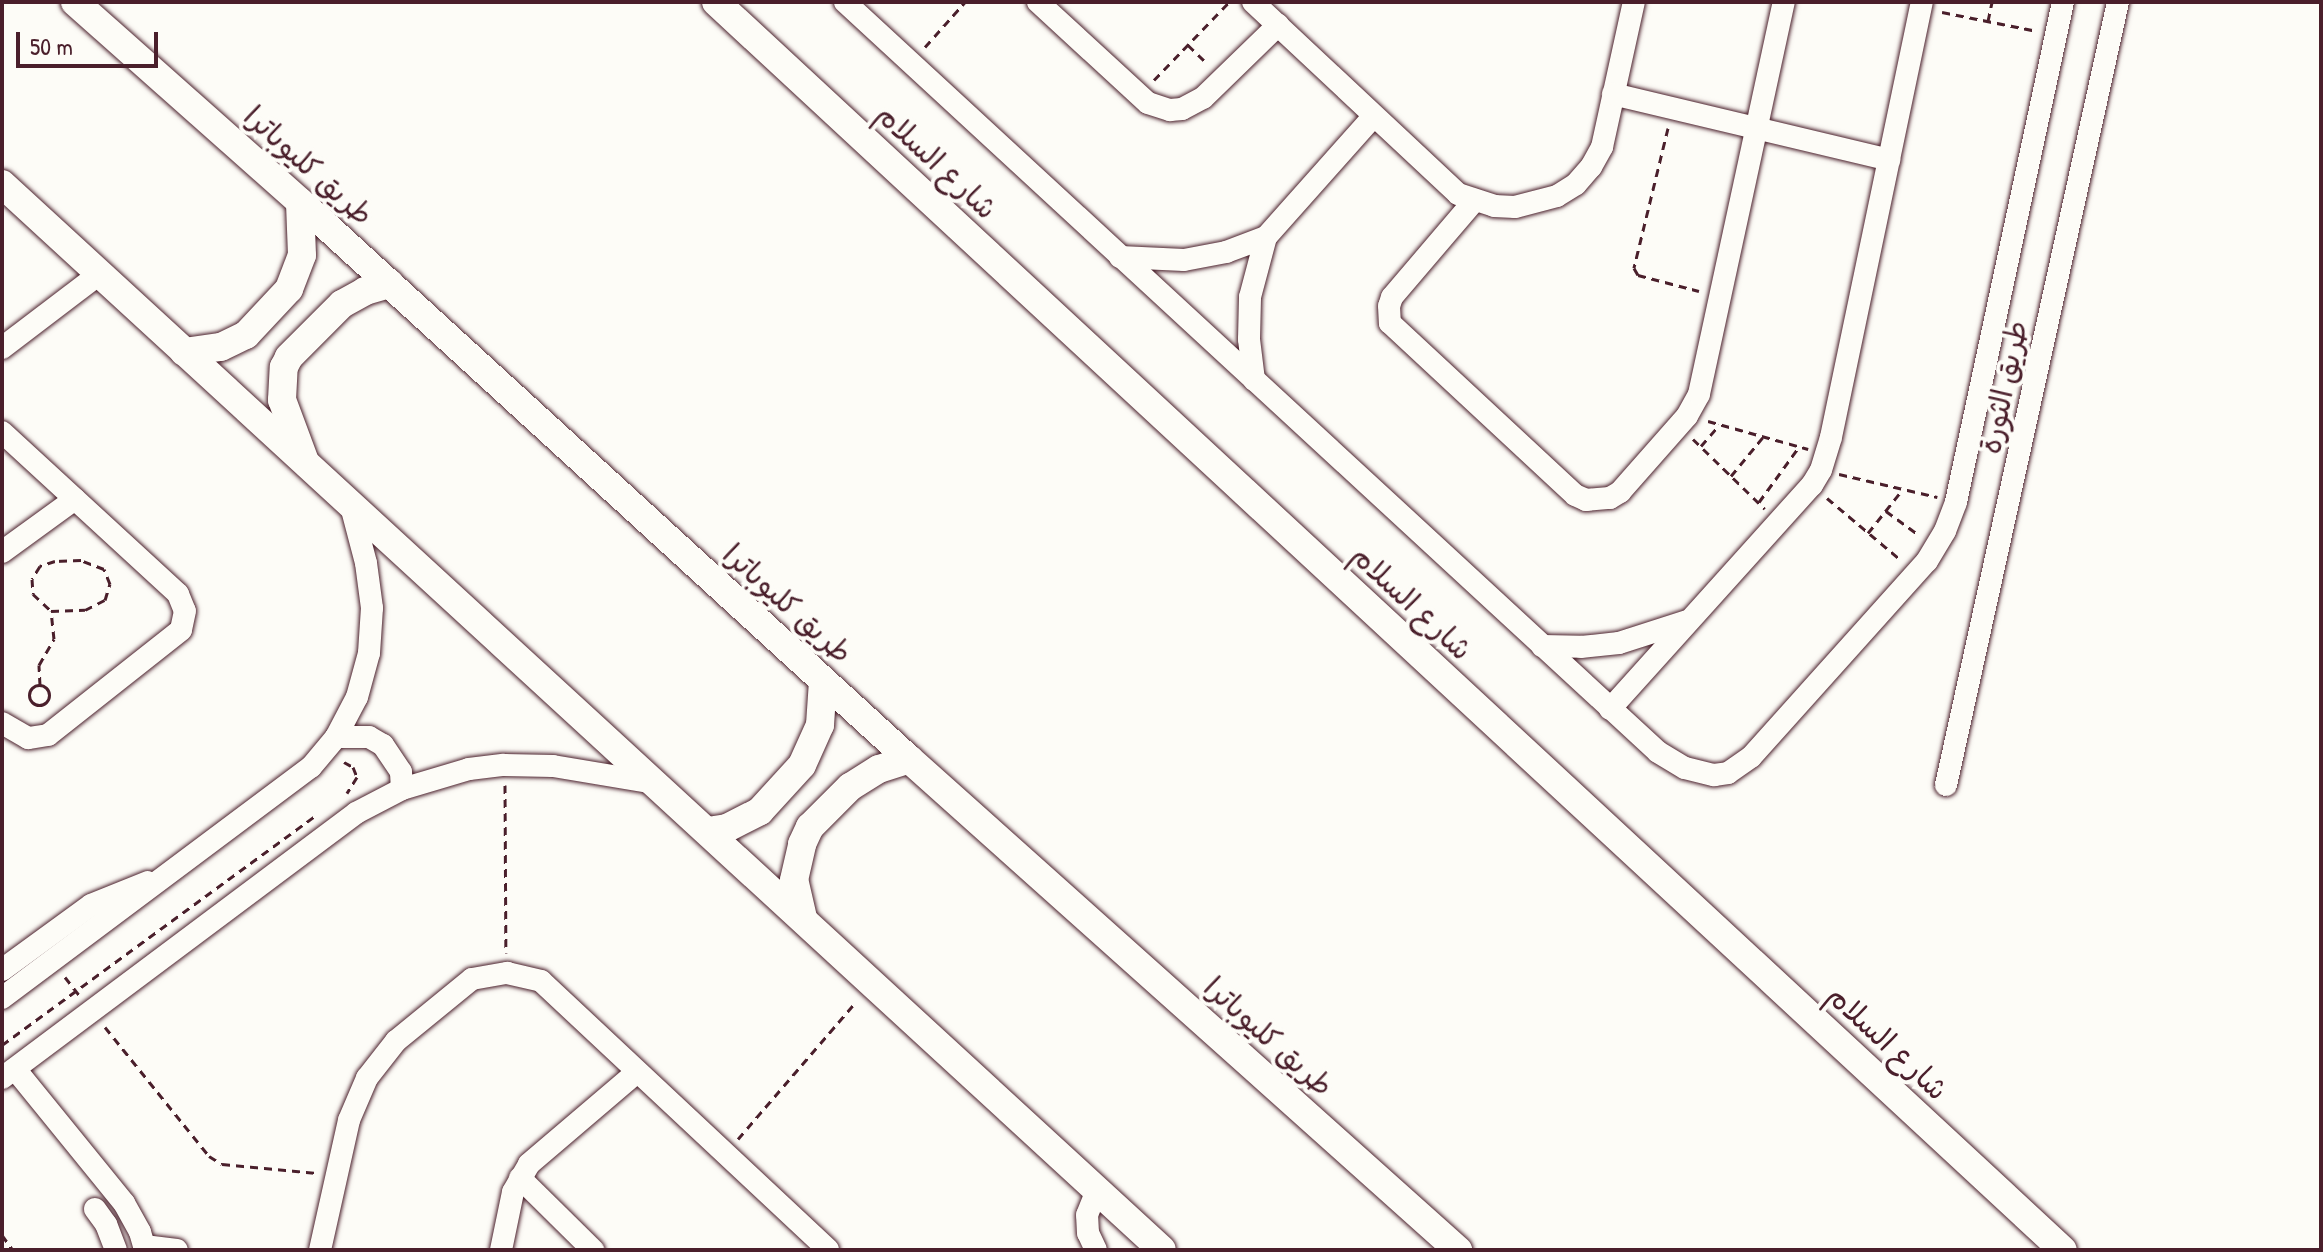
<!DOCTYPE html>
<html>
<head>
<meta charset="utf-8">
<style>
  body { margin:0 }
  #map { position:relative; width:2323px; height:1252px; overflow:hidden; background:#fdfcf7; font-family:"Patrick Hand","Playpen Sans Arabic",sans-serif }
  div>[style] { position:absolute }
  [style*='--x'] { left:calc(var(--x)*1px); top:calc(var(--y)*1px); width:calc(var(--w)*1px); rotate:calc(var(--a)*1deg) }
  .path>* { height:3px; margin-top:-1.5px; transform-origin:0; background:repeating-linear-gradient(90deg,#4a1f2b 0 8px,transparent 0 14px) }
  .path>.ring { margin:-1.5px; padding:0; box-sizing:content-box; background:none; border:3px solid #4a1f2b; border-radius:50% }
  .roads { filter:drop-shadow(0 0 2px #4a1f2b) drop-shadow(0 0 2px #4a1f2b) }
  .minor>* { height:22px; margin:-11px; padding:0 11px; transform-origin:11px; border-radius:11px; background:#fdfcf7 }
  .major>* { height:28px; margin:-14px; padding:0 14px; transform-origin:14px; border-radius:14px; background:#fdfcf7 }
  span { translate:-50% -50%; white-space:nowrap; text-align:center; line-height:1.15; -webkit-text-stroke:8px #fdfcf7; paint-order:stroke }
  .street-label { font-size:30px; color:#4a1f2b }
  .frame { position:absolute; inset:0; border:4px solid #4a1f2b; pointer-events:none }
  .scale { position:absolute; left:16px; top:32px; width:142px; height:36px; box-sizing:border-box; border:4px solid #4a1f2b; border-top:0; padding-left:10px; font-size:24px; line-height:28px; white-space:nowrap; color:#4a1f2b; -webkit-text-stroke:6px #fdfcf7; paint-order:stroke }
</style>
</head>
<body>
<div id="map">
  <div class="path">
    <i style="--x:1942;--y:12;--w:97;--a:11.3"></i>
    <i style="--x:1988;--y:21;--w:19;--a:-78"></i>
    <i style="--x:1188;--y:45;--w:28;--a:44"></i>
    <i style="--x:925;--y:47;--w:60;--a:-48.4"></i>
    <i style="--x:1154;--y:80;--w:108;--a:-46.1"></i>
    <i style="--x:1668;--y:128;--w:144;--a:103.7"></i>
    <i style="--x:1634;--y:268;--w:8;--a:60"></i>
    <i style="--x:1638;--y:275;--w:63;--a:14.7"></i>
    <i style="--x:1708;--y:421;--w:104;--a:15.6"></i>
    <i style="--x:1693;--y:439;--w:100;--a:44.2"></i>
    <i style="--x:1701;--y:446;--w:28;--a:-49"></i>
    <i style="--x:1839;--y:474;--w:101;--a:13.2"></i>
    <i style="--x:1731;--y:476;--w:50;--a:-50.6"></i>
    <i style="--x:1827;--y:498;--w:97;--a:40"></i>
    <i style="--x:1759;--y:502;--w:68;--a:-54"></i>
    <i style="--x:1886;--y:511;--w:39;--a:36"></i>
    <i style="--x:1868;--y:533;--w:56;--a:-51.5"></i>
    <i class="ring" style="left:29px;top:685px;width:17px;height:17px"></i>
    <i style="--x:40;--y:685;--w:20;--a:-93"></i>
    <i style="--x:39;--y:665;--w:30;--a:-60"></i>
    <i style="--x:54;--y:639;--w:28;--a:-96"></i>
    <i style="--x:51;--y:611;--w:34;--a:-2"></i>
    <i style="--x:85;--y:610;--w:22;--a:-27"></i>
    <i style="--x:105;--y:600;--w:17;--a:-73"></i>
    <i style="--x:110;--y:584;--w:16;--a:-112"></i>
    <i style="--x:104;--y:569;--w:25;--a:-159"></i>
    <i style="--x:81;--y:560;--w:26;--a:178"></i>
    <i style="--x:55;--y:561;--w:16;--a:162"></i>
    <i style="--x:40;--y:566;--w:15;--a:122"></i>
    <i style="--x:32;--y:579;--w:15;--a:86"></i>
    <i style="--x:33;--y:594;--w:25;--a:43"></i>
    <i style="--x:344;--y:762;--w:10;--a:29"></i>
    <i style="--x:353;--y:767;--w:11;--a:68"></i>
    <i style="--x:357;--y:777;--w:19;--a:122"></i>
    <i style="--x:505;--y:785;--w:168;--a:89.7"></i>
    <i style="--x:65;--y:977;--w:24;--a:52"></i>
    <i style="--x:105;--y:1027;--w:166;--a:51.1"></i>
    <i style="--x:209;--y:1156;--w:15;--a:32"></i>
    <i style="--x:222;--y:1164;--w:95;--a:5.4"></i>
    <i style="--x:2;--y:1045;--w:388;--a:-36.2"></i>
    <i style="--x:738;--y:1139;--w:181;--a:-49.3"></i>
    <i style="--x:2;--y:1235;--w:19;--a:54"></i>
  </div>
  <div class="roads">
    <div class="minor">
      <i style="--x:845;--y:2;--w:1106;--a:42.69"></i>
      <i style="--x:1658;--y:752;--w:31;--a:31"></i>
      <i style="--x:1685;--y:768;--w:30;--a:14"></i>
      <i style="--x:1714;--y:775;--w:14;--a:-8"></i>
      <i style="--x:1728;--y:773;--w:28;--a:-35"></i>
      <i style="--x:1751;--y:757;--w:263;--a:-48.1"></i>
      <i style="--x:1927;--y:561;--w:35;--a:-59"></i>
      <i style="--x:1945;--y:531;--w:31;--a:-69"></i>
      <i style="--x:1956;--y:502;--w:511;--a:-77.92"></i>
      <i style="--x:1038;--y:2;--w:149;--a:42.6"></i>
      <i style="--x:1148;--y:103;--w:23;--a:18"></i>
      <i style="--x:1170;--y:110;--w:12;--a:-5"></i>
      <i style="--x:1182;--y:109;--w:24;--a:-28"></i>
      <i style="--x:1203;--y:98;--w:105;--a:-44.2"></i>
      <i style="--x:1253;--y:2;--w:281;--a:43.1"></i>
      <i style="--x:1458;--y:194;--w:38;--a:18"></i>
      <i style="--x:1494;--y:206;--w:21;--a:3"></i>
      <i style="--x:1515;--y:207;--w:43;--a:-14.7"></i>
      <i style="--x:1557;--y:196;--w:22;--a:-32"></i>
      <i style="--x:1576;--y:184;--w:23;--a:-49"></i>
      <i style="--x:1591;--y:167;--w:23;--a:-61"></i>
      <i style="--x:1602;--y:147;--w:148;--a:-77.6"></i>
      <i style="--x:1613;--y:94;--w:284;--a:13.4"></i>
      <i style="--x:1474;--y:201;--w:126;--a:130.5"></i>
      <i style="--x:1392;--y:297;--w:9;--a:108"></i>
      <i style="--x:1389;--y:306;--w:17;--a:87"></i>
      <i style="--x:1390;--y:323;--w:253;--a:42.9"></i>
      <i style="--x:1575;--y:495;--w:12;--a:24"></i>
      <i style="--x:1586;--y:500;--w:24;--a:-5"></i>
      <i style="--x:1610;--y:498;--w:12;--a:-31"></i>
      <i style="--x:1620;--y:492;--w:101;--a:-48.6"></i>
      <i style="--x:1687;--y:416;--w:25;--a:-61"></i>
      <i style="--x:1699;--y:394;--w:401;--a:-77.8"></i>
      <i style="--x:1120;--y:257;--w:64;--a:2.7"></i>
      <i style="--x:1184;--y:260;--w:43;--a:-10.8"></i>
      <i style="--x:1226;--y:252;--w:43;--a:-20.6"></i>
      <i style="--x:2;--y:348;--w:122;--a:-37.3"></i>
      <i style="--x:1254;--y:380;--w:41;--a:-97"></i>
      <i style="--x:1249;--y:339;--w:42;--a:-88.6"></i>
      <i style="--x:1250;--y:297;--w:62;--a:-75.1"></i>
      <i style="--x:1266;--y:237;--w:161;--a:-48.3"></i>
      <i style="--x:2;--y:432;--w:239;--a:42.6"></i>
      <i style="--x:178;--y:594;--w:18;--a:68"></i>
      <i style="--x:185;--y:611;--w:19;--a:102"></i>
      <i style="--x:181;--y:630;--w:169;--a:141.7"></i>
      <i style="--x:48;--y:735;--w:20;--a:171"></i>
      <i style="--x:28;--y:738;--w:30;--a:-150"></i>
      <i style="--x:2;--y:552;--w:90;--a:-36"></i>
      <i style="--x:1542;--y:646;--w:39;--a:1"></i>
      <i style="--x:1581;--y:647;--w:38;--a:-6"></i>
      <i style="--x:1619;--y:643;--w:71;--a:-17.9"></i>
      <i style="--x:1610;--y:709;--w:302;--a:-48"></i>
      <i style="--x:1812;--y:485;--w:17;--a:-59"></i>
      <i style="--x:1821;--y:470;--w:34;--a:-73"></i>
      <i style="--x:1831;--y:437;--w:444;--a:-78.2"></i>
      <i style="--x:336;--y:737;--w:33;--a:0"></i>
      <i style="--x:369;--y:737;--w:16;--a:30"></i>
      <i style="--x:383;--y:745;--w:32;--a:56"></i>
      <i style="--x:401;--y:772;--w:17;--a:87"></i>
      <i style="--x:1946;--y:785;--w:802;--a:-77.61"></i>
      <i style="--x:2;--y:970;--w:110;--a:-36.1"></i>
      <i style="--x:91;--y:905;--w:61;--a:-22"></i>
      <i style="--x:2;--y:998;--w:386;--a:-36.8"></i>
      <i style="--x:311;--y:767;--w:39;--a:-50"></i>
      <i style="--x:336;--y:737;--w:45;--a:-62.3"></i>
      <i style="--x:357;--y:697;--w:46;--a:-74.7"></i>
      <i style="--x:369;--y:653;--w:45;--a:-86.2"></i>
      <i style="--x:372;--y:608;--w:45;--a:-97.6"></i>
      <i style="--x:366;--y:563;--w:59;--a:-104.7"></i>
      <i style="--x:15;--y:1069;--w:173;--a:50.9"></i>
      <i style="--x:124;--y:1203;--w:33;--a:61"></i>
      <i style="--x:140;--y:1232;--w:19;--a:74"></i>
      <i style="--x:2;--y:1078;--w:442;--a:-36.8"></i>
      <i style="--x:356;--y:813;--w:52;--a:-27.6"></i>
      <i style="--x:402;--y:789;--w:70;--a:-16.6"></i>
      <i style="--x:469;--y:769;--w:35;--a:-7"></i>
      <i style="--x:504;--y:765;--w:49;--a:1.2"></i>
      <i style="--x:553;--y:766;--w:103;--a:9.5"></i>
      <i style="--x:520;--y:1178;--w:103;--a:44.6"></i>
      <i style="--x:95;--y:1209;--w:19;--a:54"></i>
      <i style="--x:106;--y:1224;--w:28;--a:69"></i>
      <i style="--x:144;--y:1246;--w:33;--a:7"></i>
      <i style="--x:320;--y:1250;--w:133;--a:-77.4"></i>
      <i style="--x:349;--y:1120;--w:46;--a:-66.8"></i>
      <i style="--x:367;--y:1078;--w:47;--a:-51.9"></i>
      <i style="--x:396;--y:1041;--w:98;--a:-39.2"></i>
      <i style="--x:472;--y:979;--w:36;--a:-10"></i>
      <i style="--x:507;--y:973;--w:35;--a:13"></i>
      <i style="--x:541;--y:981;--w:393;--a:43.1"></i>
      <i style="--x:501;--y:1250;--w:59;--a:-78.3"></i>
      <i style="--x:513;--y:1192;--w:32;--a:-60"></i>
      <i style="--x:529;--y:1164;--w:142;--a:-40.4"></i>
      <i style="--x:1096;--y:1250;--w:19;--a:-115"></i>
      <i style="--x:1088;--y:1233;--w:18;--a:-93"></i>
      <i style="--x:1087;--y:1215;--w:27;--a:-68"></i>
    </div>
    <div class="major">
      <i style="--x:75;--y:2;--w:301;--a:41.6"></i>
      <i style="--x:300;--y:202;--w:825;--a:42.45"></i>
      <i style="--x:909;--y:759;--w:737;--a:41.81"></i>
      <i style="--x:716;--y:2;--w:1836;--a:42.82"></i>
      <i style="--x:2;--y:184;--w:1575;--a:42.58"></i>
      <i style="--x:184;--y:352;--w:37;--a:-8"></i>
      <i style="--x:221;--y:347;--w:28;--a:-26"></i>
      <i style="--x:246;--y:335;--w:63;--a:-46.9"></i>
      <i style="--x:289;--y:289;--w:36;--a:-69"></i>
      <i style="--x:302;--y:255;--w:53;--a:-92.2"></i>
      <i style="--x:304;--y:459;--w:63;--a:-110.4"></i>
      <i style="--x:282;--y:400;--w:33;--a:-87"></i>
      <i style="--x:284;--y:367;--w:11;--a:-63"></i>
      <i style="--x:289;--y:357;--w:75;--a:-45"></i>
      <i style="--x:342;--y:304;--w:26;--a:-29"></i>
      <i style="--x:365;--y:291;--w:26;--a:-16"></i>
      <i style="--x:708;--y:831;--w:19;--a:-9"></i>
      <i style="--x:727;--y:828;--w:37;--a:-27"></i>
      <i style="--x:760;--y:811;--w:62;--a:-47.6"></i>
      <i style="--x:802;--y:765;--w:44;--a:-65.8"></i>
      <i style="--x:820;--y:725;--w:44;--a:-86.1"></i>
      <i style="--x:803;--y:918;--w:39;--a:-103"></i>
      <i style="--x:794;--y:880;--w:37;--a:-77"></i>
      <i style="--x:802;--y:844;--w:19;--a:-65"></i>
      <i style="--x:810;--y:827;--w:57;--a:-45"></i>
      <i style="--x:850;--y:787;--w:34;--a:-32"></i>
      <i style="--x:879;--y:769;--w:32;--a:-18"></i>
    </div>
  </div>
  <div class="street-label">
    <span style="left:937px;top:161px;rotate:43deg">شارع السلام</span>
    <span style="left:309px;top:165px;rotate:42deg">طريق كليوباترا</span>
    <span style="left:2003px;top:387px;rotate:-78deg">طريق الثورة</span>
    <span style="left:1412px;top:602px;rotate:43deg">شارع السلام</span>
    <span style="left:788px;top:603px;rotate:42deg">طريق كليوباترا</span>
    <span style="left:1269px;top:1036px;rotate:42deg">طريق كليوباترا</span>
    <span style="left:1888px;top:1042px;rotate:43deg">شارع السلام</span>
  </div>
  <div class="frame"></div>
  <div class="scale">50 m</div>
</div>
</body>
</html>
